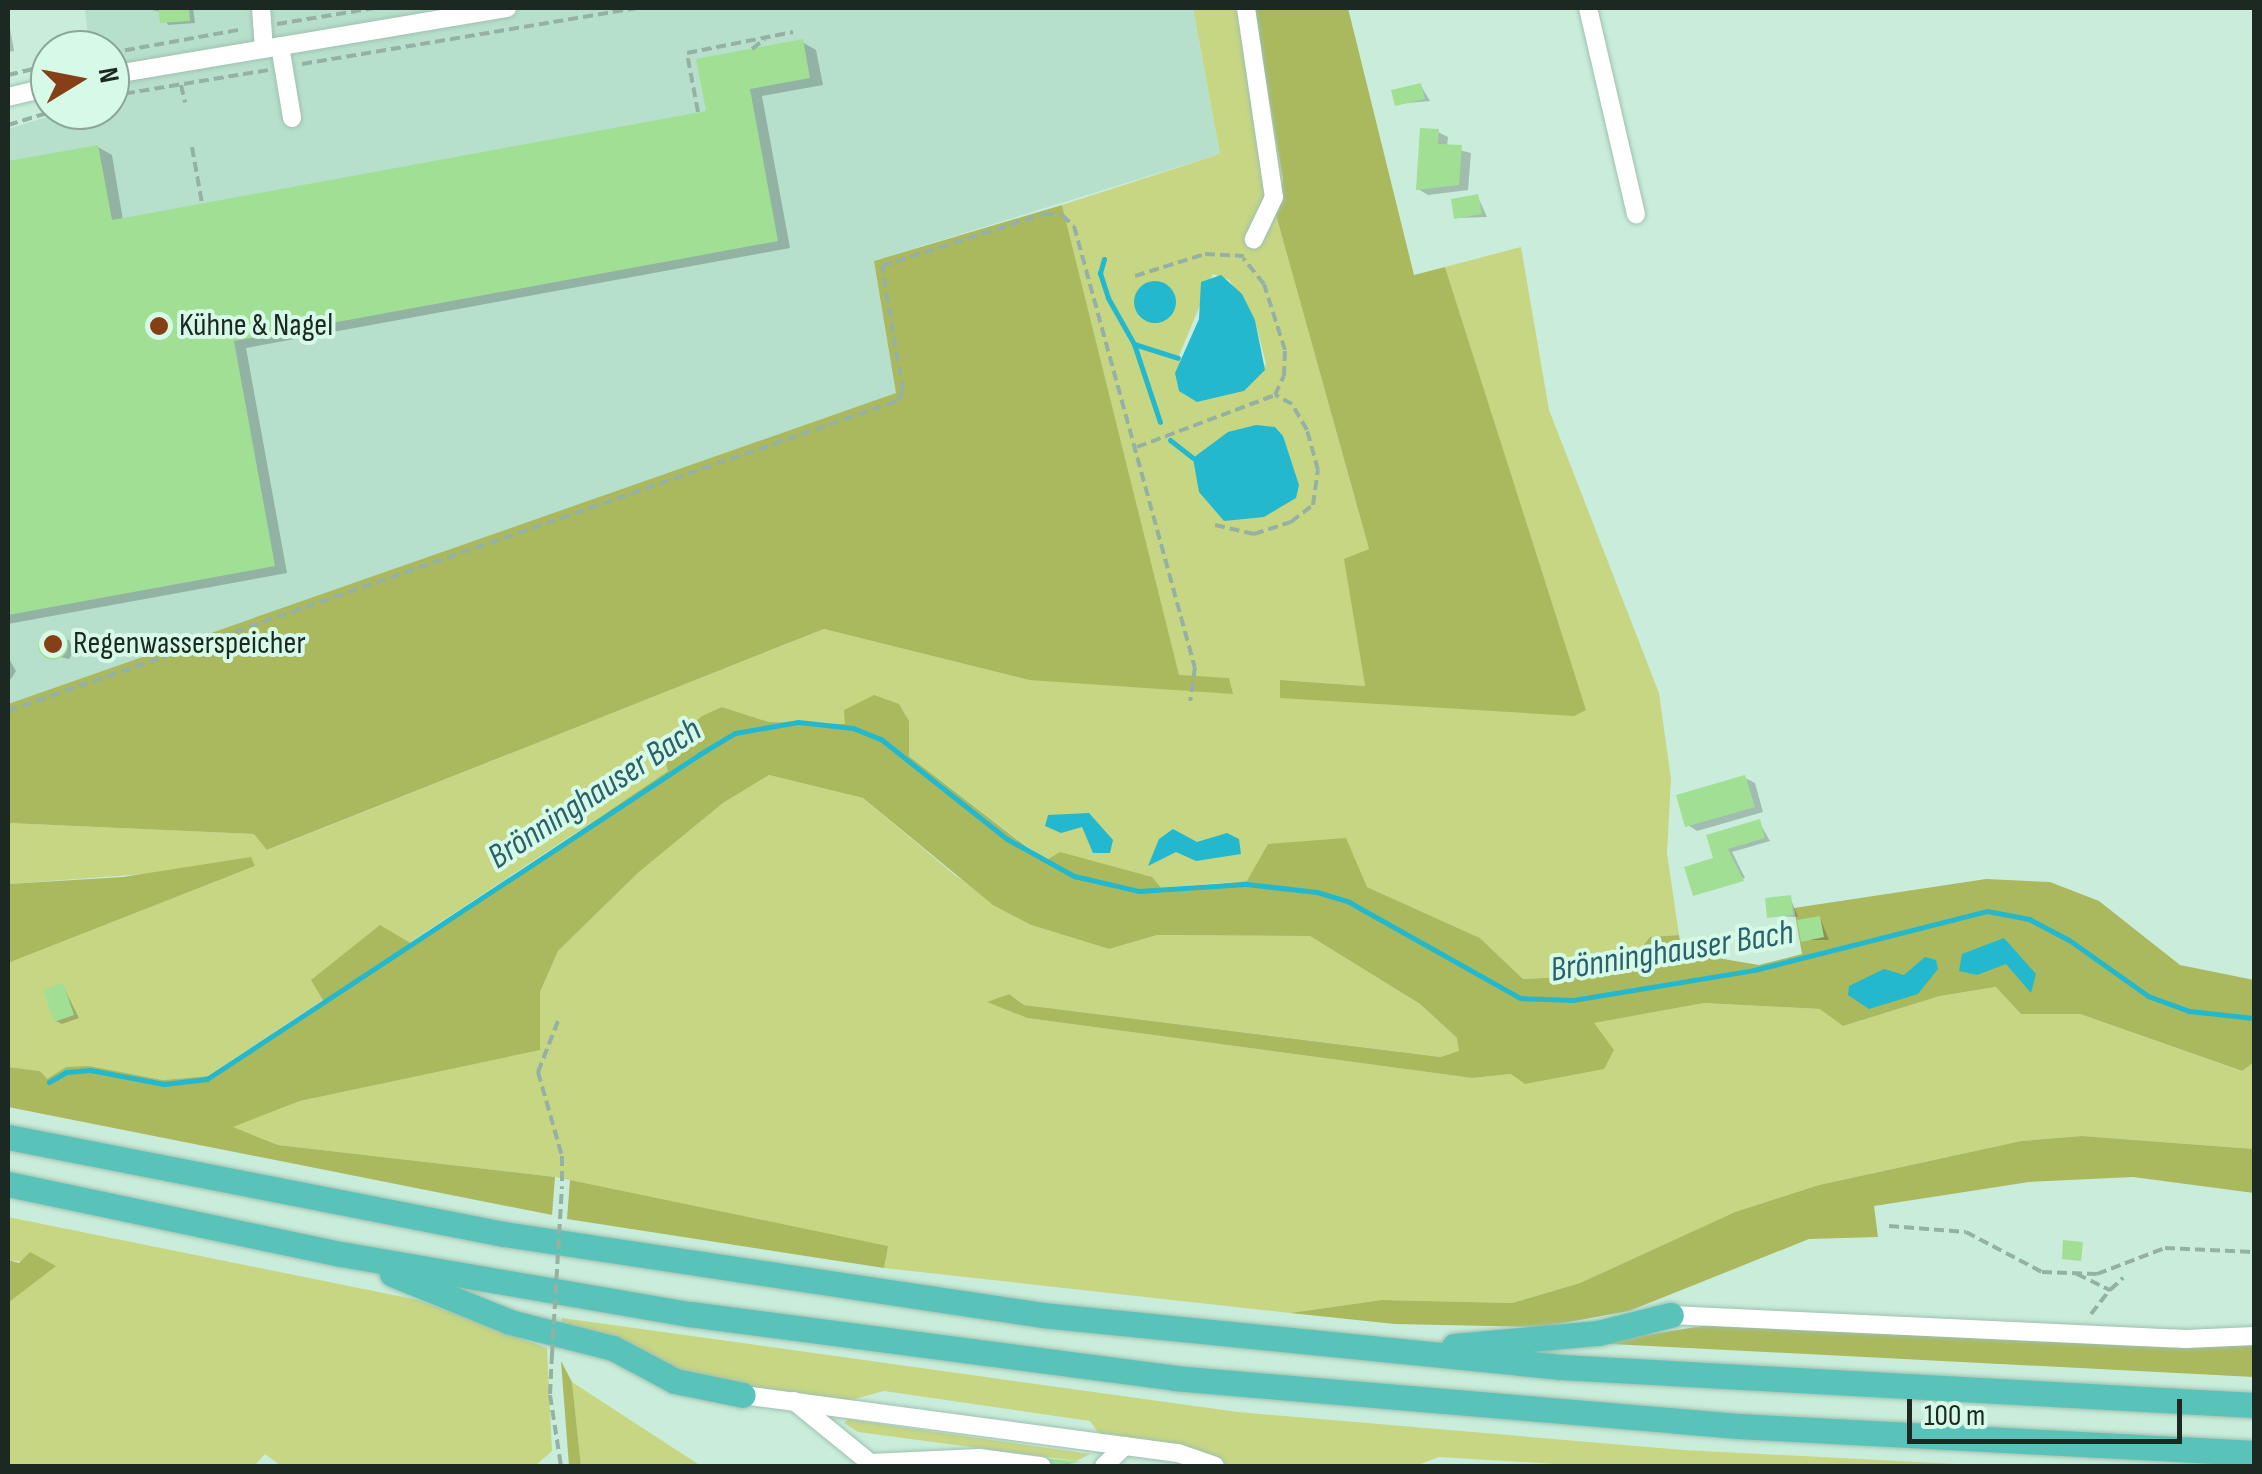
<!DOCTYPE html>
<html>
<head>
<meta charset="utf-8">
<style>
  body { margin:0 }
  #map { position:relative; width:2262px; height:1474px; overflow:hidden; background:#caeddb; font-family:"Sofia Sans Condensed",sans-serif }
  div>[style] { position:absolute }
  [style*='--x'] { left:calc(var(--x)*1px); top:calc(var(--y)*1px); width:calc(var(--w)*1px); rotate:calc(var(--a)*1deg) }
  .built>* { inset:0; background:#b7e0cc }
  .green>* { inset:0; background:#c7d683 }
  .forest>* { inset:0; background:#aab95d }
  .water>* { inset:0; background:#23b8cd }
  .round { border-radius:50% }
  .shadow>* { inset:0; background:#0003 }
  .stream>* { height:5px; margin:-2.5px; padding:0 2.5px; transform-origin:2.5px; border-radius:2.5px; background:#23b8cd }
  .building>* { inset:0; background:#a1df95 }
  .path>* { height:4px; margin-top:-2px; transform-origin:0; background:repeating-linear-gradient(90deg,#95b1a3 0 10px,transparent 0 15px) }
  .roads { filter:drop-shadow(0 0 2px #9fc0b0) drop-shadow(0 0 2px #9fc0b0) }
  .minor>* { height:18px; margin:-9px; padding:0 9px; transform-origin:9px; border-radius:9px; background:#fff }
  .highway>* { height:25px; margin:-12.5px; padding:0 12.5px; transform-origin:12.5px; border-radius:12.5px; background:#59c3b9 }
  .path-bridge>* { height:4px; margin-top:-2px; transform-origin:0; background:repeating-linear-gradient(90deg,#95b1a3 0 10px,transparent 0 15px) }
  .dots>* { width:28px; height:28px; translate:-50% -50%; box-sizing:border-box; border:5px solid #d7fae8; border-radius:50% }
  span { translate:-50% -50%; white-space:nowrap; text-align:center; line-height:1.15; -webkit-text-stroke:8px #d7fae8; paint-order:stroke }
  .poi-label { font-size:32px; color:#1c2923 }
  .left { translate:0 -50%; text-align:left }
  .water-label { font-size:35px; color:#2a616a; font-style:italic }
  .frame { position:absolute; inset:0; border:10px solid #1c2923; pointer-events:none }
  .north { position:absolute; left:30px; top:30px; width:100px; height:100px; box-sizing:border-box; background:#d7fae8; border:2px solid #8ca699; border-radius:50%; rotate:80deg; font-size:28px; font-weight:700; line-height:40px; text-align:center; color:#1c2923 }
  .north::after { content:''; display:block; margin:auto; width:35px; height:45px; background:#854018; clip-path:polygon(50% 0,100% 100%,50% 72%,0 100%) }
  .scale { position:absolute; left:1907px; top:1399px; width:275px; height:45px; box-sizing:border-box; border:5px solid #1c2923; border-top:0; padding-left:12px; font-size:30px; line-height:35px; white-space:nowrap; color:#1c2923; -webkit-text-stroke:8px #d7fae8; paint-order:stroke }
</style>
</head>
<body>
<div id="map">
  <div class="built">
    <i style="clip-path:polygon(85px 8px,1193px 8px,1220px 154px,874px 261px,897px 393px,8px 704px,8px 129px,70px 110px,110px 110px,110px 50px,89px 50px)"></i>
  </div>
  <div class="green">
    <i style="clip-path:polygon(evenodd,1193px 8px,1253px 8px,1283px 179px,1276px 215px,1369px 549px,1345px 560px,1365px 686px,1281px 680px,1585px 710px,1445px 267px,1521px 247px,1549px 410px,1659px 693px,1671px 779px,1667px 853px,1679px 935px,1650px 937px,1620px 974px,1523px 979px,1480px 938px,1367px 887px,1247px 881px,1160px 888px,1046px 861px,908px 755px,909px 721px,899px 704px,846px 725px,769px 722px,722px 707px,662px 751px,669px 771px,208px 1076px,163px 1080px,90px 1066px,47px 1080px,40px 1071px,8px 1067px,8px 963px,255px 866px,8px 884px,8px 823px,255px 834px,268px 850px,824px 629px,1029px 680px,1229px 678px,1179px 676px,1062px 205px,1220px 154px,1193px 8px,1213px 274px,1229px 280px,1255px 320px,1266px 364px,1244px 391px,1197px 402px,1178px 358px,1213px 274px)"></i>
    <i style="clip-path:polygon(769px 775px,863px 798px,956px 876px,1031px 925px,1109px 949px,1157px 935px,1310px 936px,1420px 1004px,1458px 1039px,1459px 1052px,1442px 1057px,1024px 1005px,1009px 994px,988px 1002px,1027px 1018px,1472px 1078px,1511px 1074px,1593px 1023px,1704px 1003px,1821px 1009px,1843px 1026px,1940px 996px,1997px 987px,2021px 1014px,2080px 1014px,2241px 1071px,2254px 1062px,2254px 1149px,2082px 1136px,2021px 1141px,1819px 1185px,1735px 1212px,1580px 1283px,1512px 1303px,1382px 1300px,1290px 1313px,884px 1268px,887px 1246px,555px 1177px,278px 1145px,232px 1127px,300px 1101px,539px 1050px,540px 992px,558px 951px,639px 872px,723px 803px)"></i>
    <i style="clip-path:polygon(8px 1217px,418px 1300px,547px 1348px,552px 1451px,535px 1466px,281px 1466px,265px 1454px,254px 1466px,8px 1466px,8px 1303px,55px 1266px,8px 1260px)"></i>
    <i style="clip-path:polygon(562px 1318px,1238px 1412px,1683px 1450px,1996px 1466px,1589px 1466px,1439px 1457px,1415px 1466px,1227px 1466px,1193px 1448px,1100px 1435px,1090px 1421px,884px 1391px,847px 1401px,700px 1381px,561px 1326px)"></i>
    <i style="clip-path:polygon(572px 1382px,701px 1466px,581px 1466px)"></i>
    <i style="clip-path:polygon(852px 1416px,852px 1420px,1090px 1454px,1076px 1461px,858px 1432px,844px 1423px)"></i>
  </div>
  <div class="forest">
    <i style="clip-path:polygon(1253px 8px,1348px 8px,1414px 275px,1445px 267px,1586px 710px,1574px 716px,1280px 698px,1280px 680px,1365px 686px,1344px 559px,1369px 549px,1276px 215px,1283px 179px)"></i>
    <i style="clip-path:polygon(1062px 205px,1179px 675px,1229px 678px,1233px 694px,1029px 680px,824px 629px,267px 850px,254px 834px,8px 823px,8px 704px,896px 393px,874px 261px)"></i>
    <i style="clip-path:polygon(874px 695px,899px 704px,909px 721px,909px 756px,1045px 861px,1060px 852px,1152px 877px,1161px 888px,1199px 886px,1247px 881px,1268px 844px,1346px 838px,1367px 887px,1480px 938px,1523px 979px,1620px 974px,1650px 937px,1679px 935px,1682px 952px,1759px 965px,1802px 954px,1794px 908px,1986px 879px,2050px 882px,2099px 901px,2180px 965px,2254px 980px,2254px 1062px,2242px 1071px,2080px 1014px,2021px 1014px,1996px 987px,1940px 996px,1843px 1026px,1820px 1009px,1704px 1003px,1594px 1023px,1614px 1050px,1604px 1069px,1525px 1084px,1511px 1074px,1472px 1078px,1027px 1018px,987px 1002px,1009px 994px,1024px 1005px,1441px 1057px,1459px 1051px,1457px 1038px,1420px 1004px,1310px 936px,1157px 935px,1109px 949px,1031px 925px,993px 905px,863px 798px,769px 775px,723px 803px,639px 872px,558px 951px,540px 992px,540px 1050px,300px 1101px,233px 1127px,278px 1145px,555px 1177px,552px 1215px,8px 1107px,8px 1067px,40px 1071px,47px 1079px,66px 1067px,90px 1066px,163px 1080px,208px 1076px,324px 1002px,311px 980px,380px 925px,412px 944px,668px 771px,662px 751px,702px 716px,722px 707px,769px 722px,845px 724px,844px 710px)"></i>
    <i style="clip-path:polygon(251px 857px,255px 866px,8px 963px,8px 884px,123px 877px)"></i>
    <i style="clip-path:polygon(2082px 1136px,2254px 1149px,2254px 1193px,2133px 1177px,2029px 1182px,1874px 1206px,1878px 1237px,1809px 1239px,1629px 1311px,1541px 1327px,1395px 1324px,1290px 1313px,1382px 1300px,1512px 1303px,1580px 1283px,1735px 1212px,1819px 1185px,2021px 1141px)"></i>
    <i style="clip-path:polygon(570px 1180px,888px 1246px,884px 1268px,567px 1219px)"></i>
    <i style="clip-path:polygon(30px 1252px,56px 1266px,8px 1303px,8px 1260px,19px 1263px)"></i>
    <i style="clip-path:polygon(1710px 1325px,2132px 1346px,2254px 1345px,2254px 1377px,1592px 1343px)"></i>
    <i style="clip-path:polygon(561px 1361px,572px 1382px,581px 1466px,569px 1466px)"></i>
  </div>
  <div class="water">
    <i style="clip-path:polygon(1221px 275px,1242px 294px,1255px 320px,1265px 370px,1244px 391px,1197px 402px,1179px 391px,1175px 373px,1199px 319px,1201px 282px)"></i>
    <i class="round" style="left:1134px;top:281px;width:42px;height:42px"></i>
    <i style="clip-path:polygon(1256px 425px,1275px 427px,1283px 436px,1299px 485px,1296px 498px,1264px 517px,1224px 521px,1199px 492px,1193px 458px,1228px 432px)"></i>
    <i style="clip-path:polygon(1089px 813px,1113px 840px,1110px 853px,1093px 853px,1082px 827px,1061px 833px,1045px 826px,1048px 815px)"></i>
    <i style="clip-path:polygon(1173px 829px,1197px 842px,1227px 833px,1239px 839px,1241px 854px,1196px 861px,1176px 852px,1148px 866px,1159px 839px)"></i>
    <i style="clip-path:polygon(2004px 938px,2036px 974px,2031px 993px,2006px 964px,1977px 975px,1959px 971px,1962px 954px)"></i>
    <i style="clip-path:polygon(1925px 957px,1936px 960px,1938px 969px,1918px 994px,1869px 1009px,1848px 995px,1849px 986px,1884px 969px,1904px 975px)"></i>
  </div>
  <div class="shadow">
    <i style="clip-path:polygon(193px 8px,195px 23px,168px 25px,161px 12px,142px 8px)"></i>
    <i style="clip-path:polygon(8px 17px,14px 51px,8px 52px)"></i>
    <i style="clip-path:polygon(802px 42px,816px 50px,823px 85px,762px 96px,790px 248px,246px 348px,287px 573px,8px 624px,8px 164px,98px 147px,112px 155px,123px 220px,709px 113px)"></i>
    <i style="clip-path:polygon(1421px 86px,1430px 101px,1397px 104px)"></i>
    <i style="clip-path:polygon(1438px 132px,1448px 137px,1447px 147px,1471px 153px,1468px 190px,1428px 195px,1418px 189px)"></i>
    <i style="clip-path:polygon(1478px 197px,1487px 217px,1456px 218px)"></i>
    <i style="clip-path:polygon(46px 635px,69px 640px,74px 651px,69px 659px,44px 653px)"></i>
    <i style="clip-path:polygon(8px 657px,16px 671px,11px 679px,8px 678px)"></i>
    <i style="clip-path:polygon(1745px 778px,1755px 783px,1763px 812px,1697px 831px,1688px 825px)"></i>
    <i style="clip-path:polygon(1759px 822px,1770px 841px,1732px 852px,1745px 878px,1696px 892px,1716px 860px,1709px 836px)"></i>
    <i style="clip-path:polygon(1790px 897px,1798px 917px,1770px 916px)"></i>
    <i style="clip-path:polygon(1820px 918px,1829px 940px,1803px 940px)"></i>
    <i style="clip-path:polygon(1769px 941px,1772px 947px,1757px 948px,1757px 942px)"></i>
    <i style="clip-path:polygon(63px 986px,79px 1018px,62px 1024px,56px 1021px)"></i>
    <i style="clip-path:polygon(1045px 1460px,1082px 1465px,1041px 1466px)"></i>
  </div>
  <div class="stream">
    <i style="--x:1104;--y:259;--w:15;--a:106"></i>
    <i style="--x:1100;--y:273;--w:26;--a:72"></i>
    <i style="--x:1108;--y:298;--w:53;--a:60.5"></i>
    <i style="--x:1134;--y:344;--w:82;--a:71.6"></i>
    <i style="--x:1134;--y:344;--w:46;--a:17.7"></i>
    <i style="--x:1170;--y:440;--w:29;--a:38"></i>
    <i style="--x:49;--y:1082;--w:20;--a:-30"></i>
    <i style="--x:66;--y:1072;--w:24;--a:-5"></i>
    <i style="--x:90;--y:1070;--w:75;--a:10.7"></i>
    <i style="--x:164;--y:1084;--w:43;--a:-6.6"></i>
    <i style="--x:207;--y:1079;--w:590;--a:-33.39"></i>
    <i style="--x:700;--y:754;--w:41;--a:-31"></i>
    <i style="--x:735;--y:733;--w:64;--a:-9.9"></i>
    <i style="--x:798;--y:722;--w:55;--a:6.2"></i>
    <i style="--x:853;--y:728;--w:31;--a:22"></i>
    <i style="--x:882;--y:740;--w:159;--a:38.4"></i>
    <i style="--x:1007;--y:839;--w:77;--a:28.9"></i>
    <i style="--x:1074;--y:876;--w:67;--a:13"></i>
    <i style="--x:1139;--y:891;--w:107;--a:-3.7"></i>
    <i style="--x:1246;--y:884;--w:71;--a:6.4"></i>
    <i style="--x:1317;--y:892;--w:34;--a:17"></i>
    <i style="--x:1349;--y:902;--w:196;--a:29.3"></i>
    <i style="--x:1520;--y:998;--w:53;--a:2.2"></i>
    <i style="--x:1573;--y:1000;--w:183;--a:-9.4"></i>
    <i style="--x:1754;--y:970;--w:240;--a:-14.2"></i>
    <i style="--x:1987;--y:911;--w:43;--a:10.8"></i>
    <i style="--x:2029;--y:919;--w:45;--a:27.7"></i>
    <i style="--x:2069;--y:940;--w:97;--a:35.3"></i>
    <i style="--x:2148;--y:996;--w:44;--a:20.1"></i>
    <i style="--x:2189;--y:1011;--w:65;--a:6.1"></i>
  </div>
  <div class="building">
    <i style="clip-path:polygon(158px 8px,189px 8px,190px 21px,160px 23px)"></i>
    <i style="clip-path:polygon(803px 39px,810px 78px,750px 89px,778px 241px,234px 341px,275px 566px,8px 615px,8px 161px,98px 145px,112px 220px,706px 111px,696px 59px)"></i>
    <i style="clip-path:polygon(1421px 83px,1425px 99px,1395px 106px,1391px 90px)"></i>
    <i style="clip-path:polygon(1420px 128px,1439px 129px,1438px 144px,1462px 145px,1459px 185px,1416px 190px)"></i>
    <i style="clip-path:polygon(1478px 194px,1482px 214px,1454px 219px,1451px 199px)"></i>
    <i class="round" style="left:38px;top:630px;width:30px;height:30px"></i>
    <i style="clip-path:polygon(1745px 775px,1755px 807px,1685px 827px,1676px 795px)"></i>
    <i style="clip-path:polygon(1760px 819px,1765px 838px,1728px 849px,1744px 881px,1693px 896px,1684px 867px,1713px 858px,1706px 835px)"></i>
    <i style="clip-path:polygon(1791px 895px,1793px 915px,1767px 918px,1765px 898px)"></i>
    <i style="clip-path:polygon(1820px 916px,1824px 937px,1801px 942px,1797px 920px)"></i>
    <i style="clip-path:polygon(1720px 934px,1723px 947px,1698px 952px,1696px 939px)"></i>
    <i style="clip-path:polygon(63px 983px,74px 1015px,54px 1022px,43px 990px)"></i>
    <i style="clip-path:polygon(2063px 1240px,2083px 1242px,2081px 1261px,2062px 1259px)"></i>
    <i style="clip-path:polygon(1044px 1458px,1082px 1462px,1037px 1466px)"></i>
  </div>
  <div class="path">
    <i style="--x:277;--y:24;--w:99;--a:-9.3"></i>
    <i style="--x:752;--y:49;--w:16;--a:-38"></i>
    <i style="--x:110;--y:53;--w:135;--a:-10.2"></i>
    <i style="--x:302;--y:64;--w:341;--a:-9.5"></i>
    <i style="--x:8;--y:75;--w:43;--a:-13.4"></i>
    <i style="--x:181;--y:85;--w:18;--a:77"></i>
    <i style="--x:110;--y:96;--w:160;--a:-9.3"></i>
    <i style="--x:698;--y:112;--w:60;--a:-100.6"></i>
    <i style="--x:687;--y:53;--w:108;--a:-11.2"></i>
    <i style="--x:8;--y:125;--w:51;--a:-17"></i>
    <i style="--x:192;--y:147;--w:57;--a:79.9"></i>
    <i style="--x:1135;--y:276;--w:73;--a:-17.4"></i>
    <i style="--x:1205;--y:254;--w:39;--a:3"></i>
    <i style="--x:1137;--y:447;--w:147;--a:-20.6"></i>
    <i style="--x:1275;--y:395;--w:21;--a:-65"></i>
    <i style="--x:1284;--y:376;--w:26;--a:-88"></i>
    <i style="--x:1285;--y:350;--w:69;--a:-107.7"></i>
    <i style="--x:1264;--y:284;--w:33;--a:-129"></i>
    <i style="--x:1215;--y:525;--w:40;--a:13"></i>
    <i style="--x:1254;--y:534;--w:39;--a:-18"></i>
    <i style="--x:1291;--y:522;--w:28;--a:-38"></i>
    <i style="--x:1313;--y:505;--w:35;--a:-82"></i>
    <i style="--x:1318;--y:470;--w:41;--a:-105.4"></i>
    <i style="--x:1307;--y:430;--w:30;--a:-120"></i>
    <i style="--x:1292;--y:404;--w:19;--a:-152"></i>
    <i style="--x:8;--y:711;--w:941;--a:-19.22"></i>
    <i style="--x:897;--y:401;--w:12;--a:-59"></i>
    <i style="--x:903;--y:391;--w:127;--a:-99.5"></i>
    <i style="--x:882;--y:266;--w:170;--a:-17.8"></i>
    <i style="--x:1044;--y:214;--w:18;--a:3"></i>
    <i style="--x:1062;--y:215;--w:16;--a:43"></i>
    <i style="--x:1074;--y:226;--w:457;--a:74.7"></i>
    <i style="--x:1195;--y:667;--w:34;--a:98"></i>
    <i style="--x:558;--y:1021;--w:55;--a:111.4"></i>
    <i style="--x:538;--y:1072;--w:87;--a:74.1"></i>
    <i style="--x:562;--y:1156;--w:30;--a:90"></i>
    <i style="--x:1889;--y:1226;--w:77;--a:4.5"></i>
    <i style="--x:1966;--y:1232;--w:86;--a:27.8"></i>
    <i style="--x:2042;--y:1272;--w:55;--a:2.1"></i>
    <i style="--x:2097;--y:1274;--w:73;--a:-20.9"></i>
    <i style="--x:2165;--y:1248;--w:89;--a:2.6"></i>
    <i style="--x:2077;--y:1274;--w:37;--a:26"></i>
    <i style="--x:2110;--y:1290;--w:18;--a:-43"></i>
    <i style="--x:2091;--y:1314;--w:31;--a:-52"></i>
    <i style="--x:552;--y:1354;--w:41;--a:92.8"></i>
    <i style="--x:550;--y:1395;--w:72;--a:81.2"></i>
  </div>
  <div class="roads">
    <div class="minor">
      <i style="--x:261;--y:8;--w:41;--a:85.8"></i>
      <i style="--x:1246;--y:8;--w:191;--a:81.6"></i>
      <i style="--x:1274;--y:197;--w:47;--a:115.5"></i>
      <i style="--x:1588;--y:8;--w:212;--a:76.9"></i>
      <i style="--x:280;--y:46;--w:73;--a:80.5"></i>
      <i style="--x:110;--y:75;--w:403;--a:-9.6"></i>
      <i style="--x:8;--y:97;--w:43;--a:-13.4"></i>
      <i style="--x:1671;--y:1315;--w:516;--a:2.67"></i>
      <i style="--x:2186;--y:1339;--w:68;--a:-2.5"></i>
      <i style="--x:743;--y:1395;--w:439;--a:7.6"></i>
      <i style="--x:1178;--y:1453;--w:39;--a:19"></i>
      <i style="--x:794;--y:1401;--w:103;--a:39.1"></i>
      <i style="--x:870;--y:1463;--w:109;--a:-2.6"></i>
      <i style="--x:979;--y:1458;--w:63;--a:7.4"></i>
      <i style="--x:1104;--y:1466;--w:29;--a:-44"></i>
    </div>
    <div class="highway">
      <i style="--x:8;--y:1137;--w:505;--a:11.07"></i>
      <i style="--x:504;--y:1234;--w:544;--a:8.56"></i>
      <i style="--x:1042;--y:1315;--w:522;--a:5.72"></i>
      <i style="--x:1561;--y:1367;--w:694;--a:3.14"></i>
      <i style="--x:8;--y:1184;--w:340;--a:11.9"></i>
      <i style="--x:341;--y:1254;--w:354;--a:9.8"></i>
      <i style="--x:690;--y:1314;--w:488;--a:7.5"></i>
      <i style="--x:1174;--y:1378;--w:566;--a:4.86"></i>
      <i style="--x:1738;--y:1426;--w:517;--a:3"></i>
      <i style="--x:392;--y:1274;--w:127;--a:22.1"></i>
      <i style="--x:510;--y:1322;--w:106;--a:14.2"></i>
      <i style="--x:613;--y:1348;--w:70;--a:28"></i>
      <i style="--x:675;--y:1381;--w:69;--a:11.6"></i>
      <i style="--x:1454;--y:1346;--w:145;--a:-5.2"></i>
      <i style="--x:1598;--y:1333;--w:75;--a:-13.9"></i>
    </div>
  </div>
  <div class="path-bridge">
    <i style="--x:552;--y:1354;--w:168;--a:-86.6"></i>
  </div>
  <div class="dots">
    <i style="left:159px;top:326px;background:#854018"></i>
    <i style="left:53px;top:644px;background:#854018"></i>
  </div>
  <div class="poi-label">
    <span class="left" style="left:179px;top:326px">Kühne &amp; Nagel</span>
    <span class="left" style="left:73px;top:644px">Regenwasserspeicher</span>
  </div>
  <div class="water-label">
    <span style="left:595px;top:794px;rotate:-33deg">Brönninghauser Bach</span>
    <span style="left:1672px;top:952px;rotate:-9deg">Brönninghauser Bach</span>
  </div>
  <div class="frame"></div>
  <div class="north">N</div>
  <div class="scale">100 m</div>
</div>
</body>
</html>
